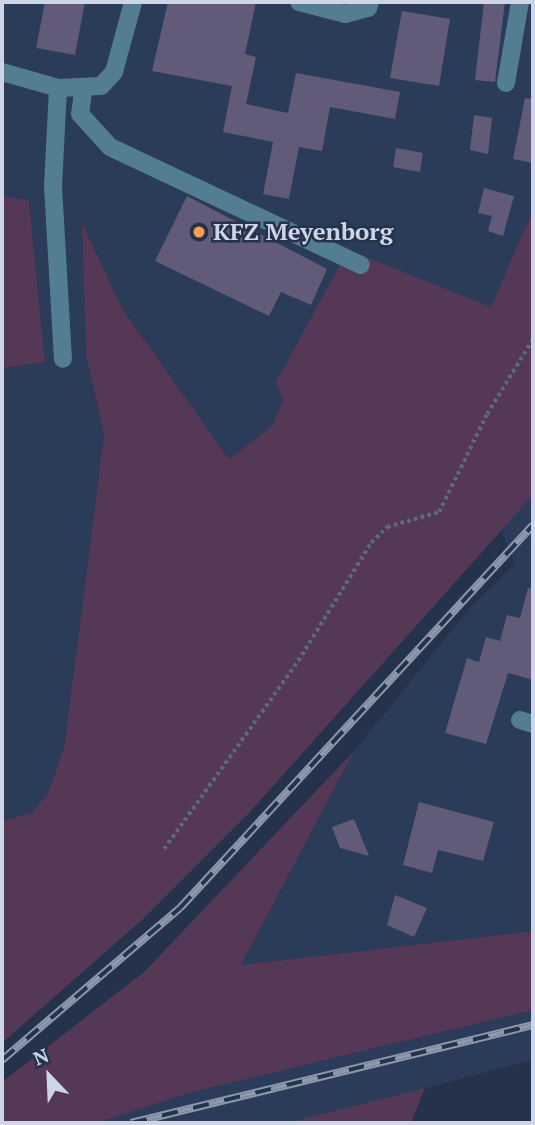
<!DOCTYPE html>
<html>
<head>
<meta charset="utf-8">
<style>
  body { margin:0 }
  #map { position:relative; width:535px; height:1125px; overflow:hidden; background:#24324b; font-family:"PT Serif",serif }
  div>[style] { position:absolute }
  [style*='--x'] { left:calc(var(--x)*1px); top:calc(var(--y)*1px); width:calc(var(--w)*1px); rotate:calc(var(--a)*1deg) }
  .built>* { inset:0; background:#2b3b5a }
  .green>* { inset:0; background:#553856 }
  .building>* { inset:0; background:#615b79 }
  .path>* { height:3.5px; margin-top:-1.75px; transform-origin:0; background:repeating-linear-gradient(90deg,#5d697f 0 3.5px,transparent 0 7px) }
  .minor>* { height:18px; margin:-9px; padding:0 9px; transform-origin:9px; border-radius:9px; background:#537d92 }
  .rail>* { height:8px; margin-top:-4px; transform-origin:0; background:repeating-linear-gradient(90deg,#24324b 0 16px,#8d98ac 0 32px); box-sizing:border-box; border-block:2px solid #8d98ac }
  .dots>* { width:19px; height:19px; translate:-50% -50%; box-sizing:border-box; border:4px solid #24324b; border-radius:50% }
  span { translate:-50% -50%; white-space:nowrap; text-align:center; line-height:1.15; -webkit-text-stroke:5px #24324b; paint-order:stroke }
  .poi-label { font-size:24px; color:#cdd5e6; font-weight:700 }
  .left { translate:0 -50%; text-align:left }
  .frame { position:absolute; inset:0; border:4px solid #cdd5e6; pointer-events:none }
  .north { position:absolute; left:14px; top:1041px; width:70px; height:70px; -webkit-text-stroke:5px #24324b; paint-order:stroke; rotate:337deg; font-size:19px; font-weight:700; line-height:28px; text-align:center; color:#cdd5e6 }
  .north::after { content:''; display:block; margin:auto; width:24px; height:32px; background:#cdd5e6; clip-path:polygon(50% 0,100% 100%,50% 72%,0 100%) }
</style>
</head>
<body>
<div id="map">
  <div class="built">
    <i style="clip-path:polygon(2px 2px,533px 2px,533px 209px,492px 308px,283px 400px,272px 426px,229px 459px,123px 310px,82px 224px,86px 355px,104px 435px,64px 748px,48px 793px,32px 813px,3px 821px,2px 368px,45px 362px,29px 200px,2px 196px)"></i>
    <i style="clip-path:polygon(533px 495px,533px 931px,241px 965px,354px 751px,470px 608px,515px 564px,500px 528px)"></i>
    <i style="clip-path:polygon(533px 1010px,533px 1060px,425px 1088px,285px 1123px,97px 1123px,189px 1093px)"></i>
  </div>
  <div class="green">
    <i style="clip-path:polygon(2px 196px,29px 200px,45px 362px,2px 368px)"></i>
    <i style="clip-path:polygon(533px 210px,533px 495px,250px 812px,143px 919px,2px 1043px,2px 821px,32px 813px,48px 793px,64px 748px,104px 435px,86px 355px,82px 223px,123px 310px,229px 459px,272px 426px,283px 400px,276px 382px,348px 250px,491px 307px)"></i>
    <i style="clip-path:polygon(354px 751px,241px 965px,533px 931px,533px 1010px,189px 1093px,97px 1123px,2px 1123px,2px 1082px,144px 972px)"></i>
    <i style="clip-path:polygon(425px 1088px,411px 1123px,285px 1123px)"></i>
  </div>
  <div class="building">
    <i style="clip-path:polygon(45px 2px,85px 2px,75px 55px,36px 48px)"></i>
    <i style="clip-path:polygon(168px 2px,256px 2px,245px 54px,256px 57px,246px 104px,288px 113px,296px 73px,400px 92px,395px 119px,330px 107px,322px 151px,299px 147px,289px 199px,263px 194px,273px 142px,223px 132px,232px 86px,152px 71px)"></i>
    <i style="clip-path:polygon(484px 2px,505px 2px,495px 82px,475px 80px)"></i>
    <i style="clip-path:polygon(402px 11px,450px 19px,439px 86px,390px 78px)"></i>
    <i style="clip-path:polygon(525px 98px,533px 99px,533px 163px,513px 159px)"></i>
    <i style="clip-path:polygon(474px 115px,492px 118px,488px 154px,470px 150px)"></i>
    <i style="clip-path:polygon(396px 148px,423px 153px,420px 172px,393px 167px)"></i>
    <i style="clip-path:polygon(484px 188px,514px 196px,503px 236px,488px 231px,492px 216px,478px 213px)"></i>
    <i style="clip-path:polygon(187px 196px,327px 269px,311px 305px,281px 292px,269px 316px,155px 261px)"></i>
    <i style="clip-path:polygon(528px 588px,533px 589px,533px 680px,508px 673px,486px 744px,445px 733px,467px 658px,479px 662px,486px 637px,500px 641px,507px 615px,520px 618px)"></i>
    <i style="clip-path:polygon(419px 802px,494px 822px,483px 861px,438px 850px,432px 873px,403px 865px)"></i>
    <i style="clip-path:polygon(354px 819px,369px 856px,340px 848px,332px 827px)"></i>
    <i style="clip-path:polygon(395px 895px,427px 908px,414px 937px,387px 925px)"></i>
  </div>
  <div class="path">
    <i style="--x:164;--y:849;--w:231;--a:-54.5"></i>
    <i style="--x:298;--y:661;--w:139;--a:-58.3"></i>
    <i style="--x:371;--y:543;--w:23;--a:-45"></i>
    <i style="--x:387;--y:527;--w:54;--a:-16.1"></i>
    <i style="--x:439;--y:512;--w:109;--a:-63.9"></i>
    <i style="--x:487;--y:414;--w:88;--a:-58.5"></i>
  </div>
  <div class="minor">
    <i style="--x:299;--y:2;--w:48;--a:14.6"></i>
    <i style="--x:345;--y:14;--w:24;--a:-15"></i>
    <i style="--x:368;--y:8;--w:6;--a:-72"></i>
    <i style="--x:2;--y:72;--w:58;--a:15.9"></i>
    <i style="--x:58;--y:88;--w:43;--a:-2.7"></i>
    <i style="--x:101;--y:86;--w:19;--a:-47"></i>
    <i style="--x:114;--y:72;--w:73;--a:-74.8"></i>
    <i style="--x:506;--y:83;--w:82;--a:-80.2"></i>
    <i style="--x:58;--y:88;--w:98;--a:92.9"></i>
    <i style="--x:53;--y:186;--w:173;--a:86.7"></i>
    <i style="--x:83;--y:91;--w:23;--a:97"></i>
    <i style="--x:80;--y:114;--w:45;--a:47.7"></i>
    <i style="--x:110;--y:147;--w:277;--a:25.2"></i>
    <i style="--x:520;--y:720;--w:14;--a:17"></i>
  </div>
  <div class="rail">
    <i style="--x:2;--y:1060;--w:234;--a:-40.5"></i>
    <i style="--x:180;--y:908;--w:521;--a:-47.33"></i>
    <i style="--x:131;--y:1123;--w:414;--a:-13.7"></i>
  </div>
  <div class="dots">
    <i style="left:199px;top:232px;background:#fb9e51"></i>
  </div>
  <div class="poi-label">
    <span class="left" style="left:213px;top:232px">KFZ Meyenborg</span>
  </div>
  <div class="frame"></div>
  <div class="north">N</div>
</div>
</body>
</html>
